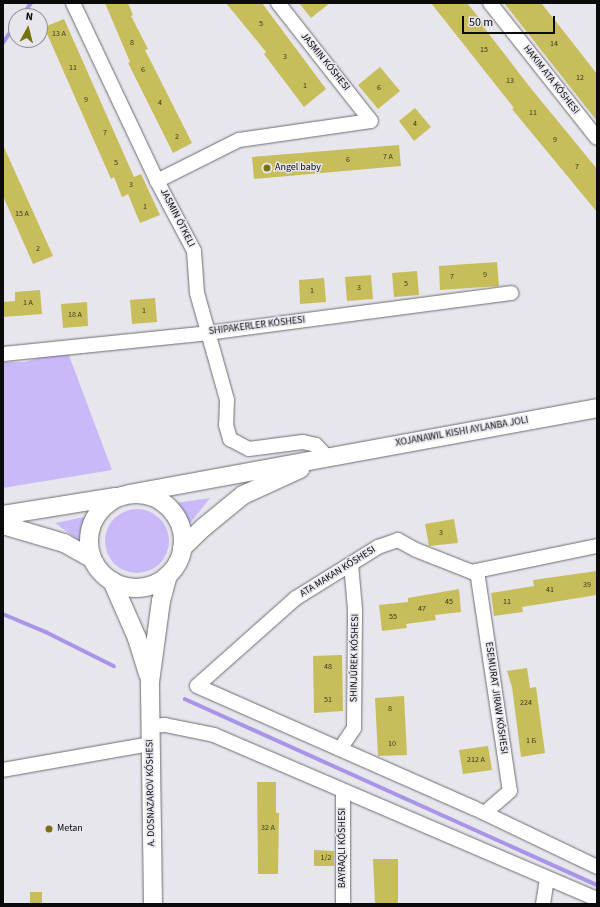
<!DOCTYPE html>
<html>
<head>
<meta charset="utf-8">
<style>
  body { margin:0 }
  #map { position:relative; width:600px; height:907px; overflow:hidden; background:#e7e6ed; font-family:"Source Sans 3",sans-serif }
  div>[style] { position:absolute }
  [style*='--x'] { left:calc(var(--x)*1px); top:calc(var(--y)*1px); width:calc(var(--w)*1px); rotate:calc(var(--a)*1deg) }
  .green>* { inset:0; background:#c9b9f9 }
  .round { border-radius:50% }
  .stream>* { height:3.5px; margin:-1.75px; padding:0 1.75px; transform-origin:1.75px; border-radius:1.75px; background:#aa94e7 }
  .building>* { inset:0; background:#c7bd5b }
  .roads { filter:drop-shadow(0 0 1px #6c6b72) drop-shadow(0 0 1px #6c6b72) }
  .minor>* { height:14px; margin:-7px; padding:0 7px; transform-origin:7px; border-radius:7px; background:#fff }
  .major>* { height:18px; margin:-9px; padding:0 9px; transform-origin:9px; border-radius:9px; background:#fff }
  .major>.ring { margin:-9px; padding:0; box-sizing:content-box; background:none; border:18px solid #fff; border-radius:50% }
  .dots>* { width:11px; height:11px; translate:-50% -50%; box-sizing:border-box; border:2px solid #e7e6ed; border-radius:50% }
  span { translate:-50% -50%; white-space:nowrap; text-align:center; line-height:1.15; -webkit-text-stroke:3px #e7e6ed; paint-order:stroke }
  .number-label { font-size:8px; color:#3a3820 }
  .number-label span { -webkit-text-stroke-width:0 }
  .street-label { font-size:10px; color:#0b0b0d }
  .poi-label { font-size:10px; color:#0b0b0d }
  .left { translate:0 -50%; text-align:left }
  .frame { position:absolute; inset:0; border:4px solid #0b0b0d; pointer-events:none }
  .north { position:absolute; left:8px; top:8px; width:40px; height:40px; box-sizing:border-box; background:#e7e6ed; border:1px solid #8f8e93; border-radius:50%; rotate:7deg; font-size:11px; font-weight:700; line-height:16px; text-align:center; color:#0b0b0d }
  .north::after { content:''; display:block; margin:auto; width:14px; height:18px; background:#79700f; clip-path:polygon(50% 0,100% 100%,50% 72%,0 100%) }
  .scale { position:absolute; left:462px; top:16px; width:93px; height:18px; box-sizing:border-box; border:2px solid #0b0b0d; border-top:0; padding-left:5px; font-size:12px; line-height:14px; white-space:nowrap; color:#0b0b0d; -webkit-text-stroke:3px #e7e6ed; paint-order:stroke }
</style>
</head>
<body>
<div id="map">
  <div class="green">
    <i style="clip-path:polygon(67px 350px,112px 470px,3px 488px,3px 362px,25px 362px)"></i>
    <i style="clip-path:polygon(210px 498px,187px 527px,181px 515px,169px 504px)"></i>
    <i class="round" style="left:105px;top:509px;width:64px;height:64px"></i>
    <i style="clip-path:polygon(89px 516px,83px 528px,81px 542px,55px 523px)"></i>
  </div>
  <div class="stream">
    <i style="--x:22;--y:16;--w:16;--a:-55"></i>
    <i style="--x:3;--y:43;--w:23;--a:-56"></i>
    <i style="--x:3;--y:614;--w:47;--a:22.7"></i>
    <i style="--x:46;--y:632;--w:76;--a:26.6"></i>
    <i style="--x:185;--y:699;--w:452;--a:24.3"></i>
  </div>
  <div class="building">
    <i style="clip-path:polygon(105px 3px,128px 3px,133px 15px,131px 16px,148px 49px,145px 50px,192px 143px,173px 153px,128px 63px,130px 62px)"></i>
    <i style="clip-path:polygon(226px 3px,262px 3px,326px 89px,304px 107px,264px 54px,266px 52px)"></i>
    <i style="clip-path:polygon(299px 3px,330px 3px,311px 18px)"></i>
    <i style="clip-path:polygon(431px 3px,467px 3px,484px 24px,482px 25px,529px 86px,597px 169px,597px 212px,512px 109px,514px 108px)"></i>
    <i style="clip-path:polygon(504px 3px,541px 3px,554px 19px,597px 74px,597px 121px)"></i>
    <i style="clip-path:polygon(64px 19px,134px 177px,141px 174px,160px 215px,140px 223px,128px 194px,122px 197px,114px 177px,111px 179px,44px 27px)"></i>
    <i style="clip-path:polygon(380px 67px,400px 91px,378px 109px,358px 85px)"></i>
    <i style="clip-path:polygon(415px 108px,431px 127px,414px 141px,399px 121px)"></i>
    <i style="clip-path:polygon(3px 145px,53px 256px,33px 264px,3px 196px)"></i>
    <i style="clip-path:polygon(399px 145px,401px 166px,254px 179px,252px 157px)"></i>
    <i style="clip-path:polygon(497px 262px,499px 286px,440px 290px,439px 266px)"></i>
    <i style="clip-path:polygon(417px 271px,419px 295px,394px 297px,392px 273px)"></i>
    <i style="clip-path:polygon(371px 275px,373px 299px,347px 301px,345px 277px)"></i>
    <i style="clip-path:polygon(324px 278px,326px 302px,300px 304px,299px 280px)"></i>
    <i style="clip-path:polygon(40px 290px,42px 314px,3px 317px,3px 302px,15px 301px,15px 292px)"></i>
    <i style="clip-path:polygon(155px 298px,157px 322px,132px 324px,130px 300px)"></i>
    <i style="clip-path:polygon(87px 302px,88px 326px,63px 328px,61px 304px)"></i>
    <i style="clip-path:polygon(454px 519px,458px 543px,429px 546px,425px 524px)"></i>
    <i style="clip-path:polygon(597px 571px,597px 595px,522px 607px,523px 612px,494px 616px,491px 593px,534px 586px,533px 580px)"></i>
    <i style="clip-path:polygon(459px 589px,461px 612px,435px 615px,436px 620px,406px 624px,407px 628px,382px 631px,379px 605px,408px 602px,408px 598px)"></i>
    <i style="clip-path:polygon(342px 655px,343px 711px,314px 713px,313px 656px)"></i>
    <i style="clip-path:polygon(527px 668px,530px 688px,536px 687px,545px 753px,521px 757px,512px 687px,507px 671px)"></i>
    <i style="clip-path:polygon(404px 696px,407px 755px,378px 756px,375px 698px)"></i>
    <i style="clip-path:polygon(488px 746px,492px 770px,463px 774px,459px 750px)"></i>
    <i style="clip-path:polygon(257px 782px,276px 782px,276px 813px,279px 813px,278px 874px,258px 874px)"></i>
    <i style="clip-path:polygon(314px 850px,334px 851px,334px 866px,314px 866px)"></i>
    <i style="clip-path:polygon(373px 859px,398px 859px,398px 904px,375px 904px)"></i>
    <i style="clip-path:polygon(30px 892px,42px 892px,42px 904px,30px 904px)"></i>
  </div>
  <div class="roads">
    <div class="minor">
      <i style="--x:73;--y:3;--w:197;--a:64.7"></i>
      <i style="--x:157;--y:181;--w:79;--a:62.1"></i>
      <i style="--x:194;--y:251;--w:42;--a:85.9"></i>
      <i style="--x:197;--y:293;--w:111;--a:74.3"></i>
      <i style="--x:227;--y:400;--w:25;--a:92"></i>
      <i style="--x:226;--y:425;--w:15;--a:74"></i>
      <i style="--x:230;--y:439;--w:21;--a:28"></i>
      <i style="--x:249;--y:449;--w:54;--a:-7.4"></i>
      <i style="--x:303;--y:442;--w:13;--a:13"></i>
      <i style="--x:316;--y:445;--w:16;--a:47"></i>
      <i style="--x:278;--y:3;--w:150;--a:51.8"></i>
      <i style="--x:490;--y:3;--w:172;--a:51.6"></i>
      <i style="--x:157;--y:181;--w:92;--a:-26.6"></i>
      <i style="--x:239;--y:140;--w:133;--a:-8.2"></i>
      <i style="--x:3;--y:354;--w:206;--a:-5.8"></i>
      <i style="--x:208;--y:333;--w:306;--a:-7.5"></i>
      <i style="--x:597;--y:546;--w:128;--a:168.3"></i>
      <i style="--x:472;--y:572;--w:60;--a:-158.6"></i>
      <i style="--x:416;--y:550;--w:21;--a:-151"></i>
      <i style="--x:398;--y:540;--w:21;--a:161"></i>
      <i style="--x:378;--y:547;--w:97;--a:148.1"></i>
      <i style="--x:296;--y:598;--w:132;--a:138.4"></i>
      <i style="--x:197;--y:686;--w:303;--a:23.8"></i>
      <i style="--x:474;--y:808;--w:136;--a:25.6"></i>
      <i style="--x:477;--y:571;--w:222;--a:81.5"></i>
      <i style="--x:510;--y:791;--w:33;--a:139"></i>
      <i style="--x:150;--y:726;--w:15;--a:-4"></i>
      <i style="--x:165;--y:725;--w:50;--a:11.5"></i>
      <i style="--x:214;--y:735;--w:417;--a:23.2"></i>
      <i style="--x:340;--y:749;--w:25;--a:-56"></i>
      <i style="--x:354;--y:728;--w:119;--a:-89.5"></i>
      <i style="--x:355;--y:609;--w:45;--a:-95.1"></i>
      <i style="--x:3;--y:770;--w:149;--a:-10"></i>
      <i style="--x:343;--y:904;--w:112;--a:-90"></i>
      <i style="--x:543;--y:904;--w:25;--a:-81"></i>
    </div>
    <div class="major">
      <i style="--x:129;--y:494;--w:476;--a:-10.4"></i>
      <i class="ring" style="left:89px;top:494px;width:76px;height:76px"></i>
      <i style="--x:3;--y:515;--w:114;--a:-9.1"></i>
      <i style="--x:3;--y:525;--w:64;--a:16.4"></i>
      <i style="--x:64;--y:543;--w:31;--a:29"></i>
      <i style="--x:182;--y:548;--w:30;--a:-44"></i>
      <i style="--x:204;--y:527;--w:50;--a:-39.4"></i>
      <i style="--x:243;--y:495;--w:63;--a:-24.5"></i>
      <i style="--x:112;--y:581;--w:62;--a:66.3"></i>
      <i style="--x:137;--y:638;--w:38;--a:73"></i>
      <i style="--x:153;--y:904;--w:222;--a:-90.8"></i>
      <i style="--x:150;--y:682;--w:82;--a:-82.3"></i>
      <i style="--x:161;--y:601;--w:27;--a:-75"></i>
    </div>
  </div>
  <div class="dots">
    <i style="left:267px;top:168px;background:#79700f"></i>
    <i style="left:49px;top:829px;background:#79700f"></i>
  </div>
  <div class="number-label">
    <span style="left:261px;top:24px">5</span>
    <span style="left:59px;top:34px">13 А</span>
    <span style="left:132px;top:43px">8</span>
    <span style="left:554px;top:44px">14</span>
    <span style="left:484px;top:50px">15</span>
    <span style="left:285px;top:57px">3</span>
    <span style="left:73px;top:68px">11</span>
    <span style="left:143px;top:70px">6</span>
    <span style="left:580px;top:78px">12</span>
    <span style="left:510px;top:81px">13</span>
    <span style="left:305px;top:86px">1</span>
    <span style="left:379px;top:88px">6</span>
    <span style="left:86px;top:100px">9</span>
    <span style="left:160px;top:103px">4</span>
    <span style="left:533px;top:113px">11</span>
    <span style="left:415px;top:124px">4</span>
    <span style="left:105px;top:133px">7</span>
    <span style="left:177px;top:137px">2</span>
    <span style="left:555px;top:140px">9</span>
    <span style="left:388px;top:157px">7 А</span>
    <span style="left:348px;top:160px">6</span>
    <span style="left:116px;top:163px">5</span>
    <span style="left:577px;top:167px">7</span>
    <span style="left:131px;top:185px">3</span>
    <span style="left:145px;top:207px">1</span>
    <span style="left:22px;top:214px">15 А</span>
    <span style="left:38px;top:249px">2</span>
    <span style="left:485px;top:275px">9</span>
    <span style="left:452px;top:277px">7</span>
    <span style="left:406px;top:284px">5</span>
    <span style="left:359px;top:288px">3</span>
    <span style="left:312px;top:291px">1</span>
    <span style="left:28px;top:303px">1 А</span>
    <span style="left:144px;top:311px">1</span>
    <span style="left:75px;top:315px">18 А</span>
    <span style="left:441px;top:533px">3</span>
    <span style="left:587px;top:585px">39</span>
    <span style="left:550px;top:590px">41</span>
    <span style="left:449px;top:602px">45</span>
    <span style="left:507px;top:602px">11</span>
    <span style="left:422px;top:609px">47</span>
    <span style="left:393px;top:617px">55</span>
    <span style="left:328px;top:667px">48</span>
    <span style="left:328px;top:700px">51</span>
    <span style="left:526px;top:703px">224</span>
    <span style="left:390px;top:709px">8</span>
    <span style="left:531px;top:741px">1 Б</span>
    <span style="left:392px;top:744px">10</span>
    <span style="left:476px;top:760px">212 А</span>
    <span style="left:268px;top:828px">32 А</span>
    <span style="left:326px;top:858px">1/2</span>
  </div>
  <div class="street-label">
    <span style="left:325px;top:62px;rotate:51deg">JASMIN KÓSHESI</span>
    <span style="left:551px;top:80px;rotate:52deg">HAKIM ATA KÓSHESI</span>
    <span style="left:177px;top:218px;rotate:63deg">JASMIN ÓTKELI</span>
    <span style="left:257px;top:326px;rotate:-7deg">SHIPAKERLER KÓSHESI</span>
    <span style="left:462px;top:432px;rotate:-10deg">XOJANAWIL KISHI AYLANBA JOLI</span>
    <span style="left:338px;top:572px;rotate:-32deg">ATA MAKAN KÓSHESI</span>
    <span style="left:355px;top:658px;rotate:-89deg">SHINJÚREK KÓSHESI</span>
    <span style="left:496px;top:698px;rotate:82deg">ESEMURAT JIRAW KÓSHESI</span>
    <span style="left:151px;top:793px;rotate:-91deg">A. DOSNAZAROV KÓSHESI</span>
    <span style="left:343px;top:848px;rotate:-90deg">BAYRAQLI KÓSHESI</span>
  </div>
  <div class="poi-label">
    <span class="left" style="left:275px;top:168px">Angel baby</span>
    <span class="left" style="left:57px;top:829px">Metan</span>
  </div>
  <div class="frame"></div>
  <div class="north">N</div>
  <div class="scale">50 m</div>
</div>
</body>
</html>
